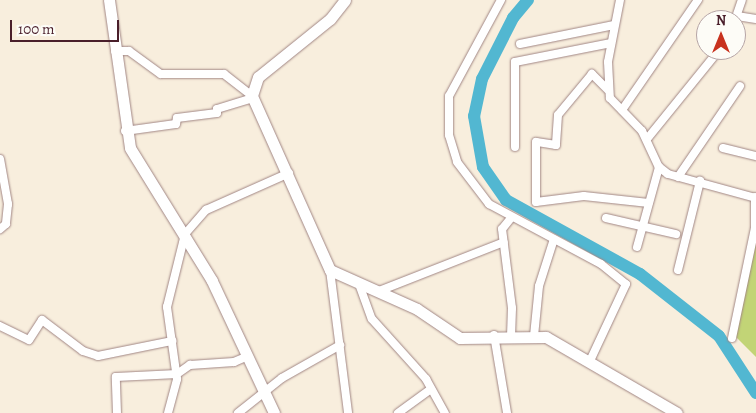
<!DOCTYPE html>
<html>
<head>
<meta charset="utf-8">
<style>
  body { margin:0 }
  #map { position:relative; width:756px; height:413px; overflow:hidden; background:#f8eedd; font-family:Alegreya,serif }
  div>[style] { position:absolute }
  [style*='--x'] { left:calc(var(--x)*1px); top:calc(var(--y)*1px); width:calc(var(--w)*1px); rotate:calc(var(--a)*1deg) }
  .green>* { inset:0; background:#c2d476 }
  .river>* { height:12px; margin:-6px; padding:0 6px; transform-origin:6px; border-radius:6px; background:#52b7d1 }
  .roads { filter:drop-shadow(0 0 1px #a18684) drop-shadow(0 0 1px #a18684) }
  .street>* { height:8px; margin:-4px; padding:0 4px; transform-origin:4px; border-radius:4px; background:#fff }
  .secondary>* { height:11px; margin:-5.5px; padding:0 5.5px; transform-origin:5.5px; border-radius:5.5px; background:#fff }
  span { translate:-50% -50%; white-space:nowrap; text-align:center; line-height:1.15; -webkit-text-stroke:5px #fdfcf7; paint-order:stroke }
  .north { position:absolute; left:696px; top:10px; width:50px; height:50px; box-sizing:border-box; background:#fdfcf7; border:1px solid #b5a4a5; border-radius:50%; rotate:0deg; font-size:14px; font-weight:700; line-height:20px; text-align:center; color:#4a1f2b }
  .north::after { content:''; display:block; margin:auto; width:18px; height:22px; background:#c8321e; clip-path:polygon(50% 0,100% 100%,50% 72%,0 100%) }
  .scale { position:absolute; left:10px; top:20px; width:109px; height:22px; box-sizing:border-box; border:2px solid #4a1f2b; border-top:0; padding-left:6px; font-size:15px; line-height:18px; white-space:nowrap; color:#4a1f2b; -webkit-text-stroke:4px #fdfcf7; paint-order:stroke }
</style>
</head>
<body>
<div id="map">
  <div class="green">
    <i style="clip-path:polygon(756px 235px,756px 357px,731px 332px)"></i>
  </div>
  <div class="river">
    <i style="--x:528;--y:0;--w:23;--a:130"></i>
    <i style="--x:513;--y:18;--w:68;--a:116.9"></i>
    <i style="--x:482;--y:79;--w:38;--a:102"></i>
    <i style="--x:474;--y:116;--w:52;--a:80"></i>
    <i style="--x:483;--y:167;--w:40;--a:55.1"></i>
    <i style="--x:506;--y:200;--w:153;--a:28.9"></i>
    <i style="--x:640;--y:274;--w:100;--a:38.1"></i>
    <i style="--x:719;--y:336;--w:68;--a:57"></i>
  </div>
  <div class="roads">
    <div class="street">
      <i style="--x:501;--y:0;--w:109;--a:118.4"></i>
      <i style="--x:449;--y:96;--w:39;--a:90"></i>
      <i style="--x:449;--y:135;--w:28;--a:73"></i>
      <i style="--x:457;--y:162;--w:53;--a:52.7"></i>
      <i style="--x:489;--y:204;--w:127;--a:28.2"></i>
      <i style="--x:601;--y:264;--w:32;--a:39"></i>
      <i style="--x:626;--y:284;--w:87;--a:115.1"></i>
      <i style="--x:620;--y:0;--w:63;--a:101"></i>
      <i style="--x:608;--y:62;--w:36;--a:87"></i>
      <i style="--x:610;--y:98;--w:46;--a:45.9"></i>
      <i style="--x:642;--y:131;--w:40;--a:65"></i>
      <i style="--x:659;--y:167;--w:11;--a:38"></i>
      <i style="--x:668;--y:174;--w:91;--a:15.3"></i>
      <i style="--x:737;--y:16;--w:19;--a:9"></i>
      <i style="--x:735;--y:20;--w:21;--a:-71"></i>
      <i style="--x:520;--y:44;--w:96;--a:-11.4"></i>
      <i style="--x:115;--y:51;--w:14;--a:0"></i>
      <i style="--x:129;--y:51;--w:39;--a:36"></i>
      <i style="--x:161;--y:74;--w:63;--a:0"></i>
      <i style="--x:224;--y:74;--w:36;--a:38"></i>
      <i style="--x:608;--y:90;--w:23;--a:-135"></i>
      <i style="--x:592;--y:74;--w:53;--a:129.7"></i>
      <i style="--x:558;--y:115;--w:30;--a:94"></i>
      <i style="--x:556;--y:145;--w:20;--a:-171"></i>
      <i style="--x:536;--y:142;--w:60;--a:90"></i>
      <i style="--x:536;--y:202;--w:48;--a:-7.1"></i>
      <i style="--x:584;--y:196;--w:65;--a:6.1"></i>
      <i style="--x:622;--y:110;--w:134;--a:-55.4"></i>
      <i style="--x:125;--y:131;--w:51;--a:-7.8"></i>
      <i style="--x:176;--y:124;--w:6;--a:-81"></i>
      <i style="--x:177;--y:118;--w:40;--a:-7.1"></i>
      <i style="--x:217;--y:113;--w:4;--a:-90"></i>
      <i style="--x:217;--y:109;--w:38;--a:-17"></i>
      <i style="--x:647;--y:139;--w:114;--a:-51"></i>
      <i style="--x:515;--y:147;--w:85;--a:-90"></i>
      <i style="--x:515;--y:62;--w:98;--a:-11.2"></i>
      <i style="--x:723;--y:148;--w:34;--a:14"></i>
      <i style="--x:0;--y:159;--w:46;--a:79.9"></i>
      <i style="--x:8;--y:204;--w:20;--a:96"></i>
      <i style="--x:6;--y:224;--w:8;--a:140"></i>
      <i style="--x:678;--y:177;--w:110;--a:-55.7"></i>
      <i style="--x:511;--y:218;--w:14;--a:129"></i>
      <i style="--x:502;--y:229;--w:80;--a:82.8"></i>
      <i style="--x:512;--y:308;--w:28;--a:92"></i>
      <i style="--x:606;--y:218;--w:72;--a:12.9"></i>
      <i style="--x:637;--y:247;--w:83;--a:-74.6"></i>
      <i style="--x:330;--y:270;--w:144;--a:82.8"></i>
      <i style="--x:678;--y:270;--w:92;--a:-76.1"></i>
      <i style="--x:359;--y:284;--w:37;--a:70"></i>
      <i style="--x:372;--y:319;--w:81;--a:48"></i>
      <i style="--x:426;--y:379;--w:39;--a:61"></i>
      <i style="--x:379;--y:291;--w:134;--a:-21.4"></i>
      <i style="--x:0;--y:326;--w:32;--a:26"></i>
      <i style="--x:29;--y:340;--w:24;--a:-57"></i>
      <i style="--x:42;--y:320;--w:51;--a:37.1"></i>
      <i style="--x:83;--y:351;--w:16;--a:18"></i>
      <i style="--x:98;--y:356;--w:76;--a:-11.5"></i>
      <i style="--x:494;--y:335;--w:79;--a:80.5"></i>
      <i style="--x:534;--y:336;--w:50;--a:-84.3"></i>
      <i style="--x:539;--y:286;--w:49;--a:-72.3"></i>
      <i style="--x:732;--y:338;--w:112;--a:-78.2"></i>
      <i style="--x:755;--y:228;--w:31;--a:-90"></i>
      <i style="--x:117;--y:413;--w:36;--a:-92"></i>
      <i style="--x:116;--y:377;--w:61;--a:-2.8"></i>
      <i style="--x:177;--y:374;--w:16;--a:-35"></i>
      <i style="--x:190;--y:365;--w:44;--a:-3.9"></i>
      <i style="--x:234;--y:362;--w:15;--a:-23"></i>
      <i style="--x:168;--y:413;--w:35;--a:-75"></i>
      <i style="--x:177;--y:379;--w:73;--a:-97.9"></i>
      <i style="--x:167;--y:307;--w:75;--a:-76.1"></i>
      <i style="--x:185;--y:234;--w:32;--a:-49"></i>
      <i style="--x:206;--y:210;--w:91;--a:-24"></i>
      <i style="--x:238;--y:413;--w:56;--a:-38.5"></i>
      <i style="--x:282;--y:378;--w:67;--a:-29.6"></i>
      <i style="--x:398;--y:413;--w:39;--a:-36"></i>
    </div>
    <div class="secondary">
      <i style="--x:109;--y:0;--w:149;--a:81.9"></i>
      <i style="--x:130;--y:148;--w:156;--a:58.3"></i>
      <i style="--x:212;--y:281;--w:146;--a:64.8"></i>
      <i style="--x:345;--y:0;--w:24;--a:128"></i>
      <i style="--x:330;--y:19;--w:92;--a:141.1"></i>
      <i style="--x:258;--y:77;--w:20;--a:108"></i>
      <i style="--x:252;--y:96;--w:191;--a:65.9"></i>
      <i style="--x:330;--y:270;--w:95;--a:24.1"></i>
      <i style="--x:417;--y:309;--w:52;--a:34"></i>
      <i style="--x:460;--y:338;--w:86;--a:-0.7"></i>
      <i style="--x:546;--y:337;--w:151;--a:30.1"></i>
    </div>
  </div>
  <div class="north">N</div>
  <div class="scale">100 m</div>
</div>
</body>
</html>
